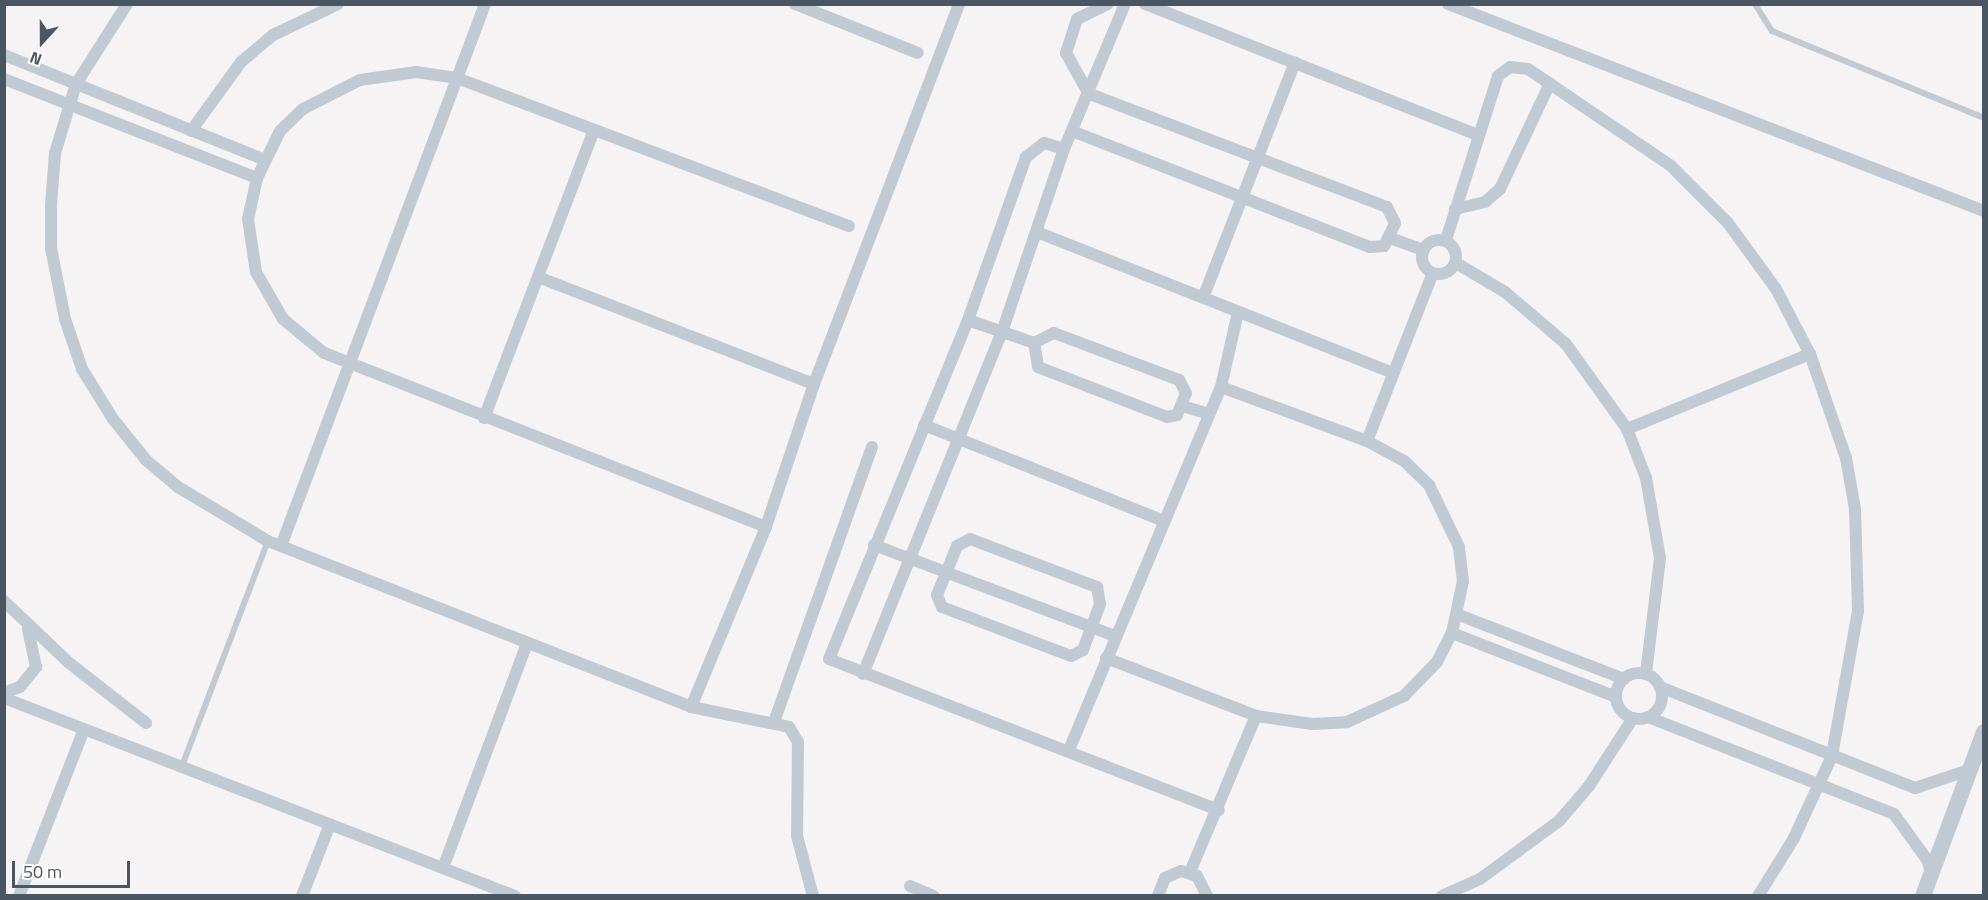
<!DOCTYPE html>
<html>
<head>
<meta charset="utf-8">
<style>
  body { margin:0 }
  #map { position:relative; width:1988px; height:900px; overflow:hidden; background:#f5f3f3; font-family:"Titillium Web",sans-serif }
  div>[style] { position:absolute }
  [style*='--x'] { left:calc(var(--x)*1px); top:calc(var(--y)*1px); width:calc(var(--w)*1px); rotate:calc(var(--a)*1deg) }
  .service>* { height:6px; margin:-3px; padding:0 3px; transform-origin:3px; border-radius:3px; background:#c1cad2 }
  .minor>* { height:12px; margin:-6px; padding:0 6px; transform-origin:6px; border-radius:6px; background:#c1cad2 }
  .minor>.ring { margin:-6px; padding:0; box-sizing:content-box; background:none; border:12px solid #c1cad2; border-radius:50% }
  .tertiary>* { height:16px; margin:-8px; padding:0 8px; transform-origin:8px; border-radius:8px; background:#c1cad2 }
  span { translate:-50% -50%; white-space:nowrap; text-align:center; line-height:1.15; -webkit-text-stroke:4.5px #fff; paint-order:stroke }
  .frame { position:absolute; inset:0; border:6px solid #4a5661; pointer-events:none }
  .north { position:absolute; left:12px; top:12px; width:60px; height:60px; -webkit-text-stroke:4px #fff; paint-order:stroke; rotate:201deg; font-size:16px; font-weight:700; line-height:24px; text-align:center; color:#4a5661 }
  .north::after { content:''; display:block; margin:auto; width:21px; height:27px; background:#4a5661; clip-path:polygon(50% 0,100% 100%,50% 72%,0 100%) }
  .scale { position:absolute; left:12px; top:861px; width:118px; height:27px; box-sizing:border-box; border:3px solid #4a5661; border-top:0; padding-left:8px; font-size:18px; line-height:21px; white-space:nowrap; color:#4a5661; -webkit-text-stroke:4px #fff; paint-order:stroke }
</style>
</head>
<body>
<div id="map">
  <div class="service">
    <i style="--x:1755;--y:4;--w:32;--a:58"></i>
    <i style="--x:1772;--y:31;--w:229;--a:22.3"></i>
    <i style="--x:182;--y:766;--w:241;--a:-69.1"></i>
  </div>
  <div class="minor">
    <i style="--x:127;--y:4;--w:95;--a:122.5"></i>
    <i style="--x:76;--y:84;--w:72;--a:106.9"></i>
    <i style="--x:55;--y:153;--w:52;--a:94.4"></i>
    <i style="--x:51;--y:205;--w:43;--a:90"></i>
    <i style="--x:51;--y:248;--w:72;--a:78.8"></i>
    <i style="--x:65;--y:319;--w:53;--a:71.2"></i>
    <i style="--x:82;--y:369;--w:59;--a:58.2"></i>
    <i style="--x:113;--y:419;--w:53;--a:51.2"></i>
    <i style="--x:146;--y:460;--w:42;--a:40.2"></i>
    <i style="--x:178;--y:487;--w:105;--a:31"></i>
    <i style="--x:268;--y:541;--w:454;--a:21.4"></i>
    <i style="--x:691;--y:707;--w:100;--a:11.5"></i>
    <i style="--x:789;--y:727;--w:17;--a:59"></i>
    <i style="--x:798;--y:742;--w:94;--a:90.6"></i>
    <i style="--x:797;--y:836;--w:62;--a:75.1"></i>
    <i style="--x:795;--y:4;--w:132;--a:21.7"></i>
    <i style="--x:1145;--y:4;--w:358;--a:21.5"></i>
    <i style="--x:1448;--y:4;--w:575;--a:21.12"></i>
    <i style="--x:4;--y:55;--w:279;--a:21.9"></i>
    <i style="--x:4;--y:79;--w:272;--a:21.4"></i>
    <i style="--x:191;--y:131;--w:85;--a:-54.1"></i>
    <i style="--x:241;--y:62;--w:42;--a:-40.2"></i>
    <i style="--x:273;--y:35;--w:72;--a:-25.5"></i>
    <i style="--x:1072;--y:131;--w:319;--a:21.3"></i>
    <i style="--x:1369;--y:247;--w:15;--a:-4"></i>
    <i style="--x:1384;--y:246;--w:25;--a:-64"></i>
    <i style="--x:1395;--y:223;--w:18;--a:-117"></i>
    <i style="--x:1387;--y:207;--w:319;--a:-159.2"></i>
    <i style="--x:1089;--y:94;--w:47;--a:-119.3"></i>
    <i style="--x:1066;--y:53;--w:36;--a:-72"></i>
    <i style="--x:1077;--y:19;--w:34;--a:-26"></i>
    <i style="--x:1064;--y:149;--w:21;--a:-163"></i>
    <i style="--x:1044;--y:143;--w:23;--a:142"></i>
    <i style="--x:1026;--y:157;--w:173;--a:109.6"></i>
    <i style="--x:968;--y:320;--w:366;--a:112.3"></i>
    <i style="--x:829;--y:659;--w:418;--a:21.2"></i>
    <i style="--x:1455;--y:209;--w:31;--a:-13"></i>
    <i style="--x:1485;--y:202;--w:20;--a:-41"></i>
    <i style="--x:1500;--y:189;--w:117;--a:-64.7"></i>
    <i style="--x:1037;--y:232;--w:383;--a:21.6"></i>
    <i style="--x:1390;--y:238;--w:35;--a:20"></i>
    <i class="ring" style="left:1422px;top:240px;width:22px;height:22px"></i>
    <i style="--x:1446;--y:240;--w:172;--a:-72.4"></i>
    <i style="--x:1498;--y:76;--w:15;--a:-37"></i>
    <i style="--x:1510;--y:67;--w:18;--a:6"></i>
    <i style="--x:1528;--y:69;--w:173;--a:34.1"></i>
    <i style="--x:1671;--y:166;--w:81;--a:45"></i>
    <i style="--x:1728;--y:223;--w:82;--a:54"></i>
    <i style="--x:1776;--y:289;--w:73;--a:62.4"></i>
    <i style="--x:1810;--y:354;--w:110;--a:70.9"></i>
    <i style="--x:1846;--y:458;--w:52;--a:80"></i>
    <i style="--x:1855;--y:509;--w:102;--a:88.3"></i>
    <i style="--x:1858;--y:611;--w:147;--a:100.2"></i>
    <i style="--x:1832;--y:756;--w:90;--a:114.9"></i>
    <i style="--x:1794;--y:838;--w:68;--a:121.8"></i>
    <i style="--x:1456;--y:263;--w:57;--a:30.6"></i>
    <i style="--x:1505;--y:292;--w:80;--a:40.4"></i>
    <i style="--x:1566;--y:344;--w:105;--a:54.3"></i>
    <i style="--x:1627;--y:429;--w:53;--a:68.8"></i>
    <i style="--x:1646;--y:478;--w:81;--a:80.1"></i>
    <i style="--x:1660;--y:558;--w:117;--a:96.9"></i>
    <i style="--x:538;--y:277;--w:296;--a:21.2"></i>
    <i style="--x:814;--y:384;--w:151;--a:108.6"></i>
    <i style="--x:766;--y:527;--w:195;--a:112.6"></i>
    <i style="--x:1203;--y:298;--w:253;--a:-68.7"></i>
    <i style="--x:968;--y:320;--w:70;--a:19.2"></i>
    <i style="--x:1054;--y:333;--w:134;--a:20.6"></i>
    <i style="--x:1179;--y:380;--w:15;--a:62"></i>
    <i style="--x:1186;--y:393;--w:24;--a:112"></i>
    <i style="--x:1177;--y:415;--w:10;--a:169"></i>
    <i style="--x:1167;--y:417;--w:138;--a:-158.8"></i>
    <i style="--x:1038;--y:367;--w:24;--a:-99"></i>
    <i style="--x:1034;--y:343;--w:22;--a:-27"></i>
    <i style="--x:814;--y:384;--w:407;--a:-69.1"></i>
    <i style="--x:1182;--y:406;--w:26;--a:16"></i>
    <i style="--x:484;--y:418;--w:308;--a:-69.1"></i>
    <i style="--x:924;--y:425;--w:256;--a:21.8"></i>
    <i style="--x:1627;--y:429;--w:198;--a:-22.3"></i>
    <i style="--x:1367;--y:441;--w:180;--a:-68.6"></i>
    <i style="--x:766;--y:527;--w:475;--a:-158.5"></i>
    <i style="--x:324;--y:353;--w:53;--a:-140.3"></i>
    <i style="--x:283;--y:319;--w:54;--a:-119.9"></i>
    <i style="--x:256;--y:272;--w:54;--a:-98.6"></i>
    <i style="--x:248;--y:219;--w:42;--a:-77.6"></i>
    <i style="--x:257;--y:178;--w:52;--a:-63.9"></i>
    <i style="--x:280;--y:131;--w:32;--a:-44"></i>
    <i style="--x:303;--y:109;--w:64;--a:-27"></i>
    <i style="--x:360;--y:80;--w:57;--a:-8.1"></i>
    <i style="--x:416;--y:72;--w:41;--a:8.3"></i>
    <i style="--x:457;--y:78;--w:419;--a:20.7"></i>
    <i style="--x:970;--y:539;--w:136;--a:20.7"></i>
    <i style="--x:1097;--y:587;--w:17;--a:80"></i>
    <i style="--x:1100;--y:604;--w:49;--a:110.3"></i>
    <i style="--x:1083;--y:650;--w:13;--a:153"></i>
    <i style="--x:1071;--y:656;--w:138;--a:-159.2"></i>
    <i style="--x:942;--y:607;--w:13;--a:-113"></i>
    <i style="--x:937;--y:595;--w:53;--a:-67.8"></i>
    <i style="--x:957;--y:546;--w:15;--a:-28"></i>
    <i style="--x:874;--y:545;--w:258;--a:20.7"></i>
    <i style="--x:281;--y:546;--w:579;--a:-69.37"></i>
    <i style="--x:4;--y:601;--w:88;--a:43.6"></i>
    <i style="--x:68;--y:662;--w:99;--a:38"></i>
    <i style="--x:1459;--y:615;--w:177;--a:21.2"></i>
    <i style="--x:1452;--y:633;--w:176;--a:21.3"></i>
    <i style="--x:1106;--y:658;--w:161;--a:21.1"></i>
    <i style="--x:1256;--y:716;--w:57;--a:8.1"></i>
    <i style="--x:1312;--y:724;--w:35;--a:-3"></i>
    <i style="--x:1347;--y:722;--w:63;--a:-24.5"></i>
    <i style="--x:1404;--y:696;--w:47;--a:-45.9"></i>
    <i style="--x:1437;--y:662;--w:33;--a:-63"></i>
    <i style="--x:1452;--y:633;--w:53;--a:-78.1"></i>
    <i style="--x:1463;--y:581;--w:34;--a:-97"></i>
    <i style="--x:1459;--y:547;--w:69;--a:-115.8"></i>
    <i style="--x:1429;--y:485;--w:35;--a:-136"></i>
    <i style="--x:1404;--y:461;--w:42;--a:-151.6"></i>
    <i style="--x:1367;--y:441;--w:156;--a:-159.7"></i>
    <i class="ring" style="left:1616px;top:673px;width:34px;height:34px"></i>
    <i style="--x:863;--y:674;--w:369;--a:-67.9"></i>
    <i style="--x:1002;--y:332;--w:193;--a:-71.3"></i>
    <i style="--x:1064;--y:149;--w:157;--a:-67.2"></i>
    <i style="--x:1660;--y:687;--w:274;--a:21.6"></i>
    <i style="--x:1915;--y:788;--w:57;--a:-18.4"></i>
    <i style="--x:4;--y:693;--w:17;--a:-21"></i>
    <i style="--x:20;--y:687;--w:26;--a:-51"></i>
    <i style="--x:36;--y:667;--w:39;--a:-102"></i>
    <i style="--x:4;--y:698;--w:548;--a:21.18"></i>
    <i style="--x:1648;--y:717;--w:264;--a:21.5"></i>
    <i style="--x:1894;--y:814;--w:58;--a:54.1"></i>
    <i style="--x:1928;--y:861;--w:14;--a:78"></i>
    <i style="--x:774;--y:722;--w:292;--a:-70.4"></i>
    <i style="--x:1069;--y:750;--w:394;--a:-67.3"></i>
    <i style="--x:1221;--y:387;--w:77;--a:-77.2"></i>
    <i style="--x:443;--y:868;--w:240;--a:-69.5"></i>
    <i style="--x:1190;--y:872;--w:169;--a:-67.1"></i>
    <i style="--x:910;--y:886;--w:26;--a:23"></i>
    <i style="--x:19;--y:896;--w:179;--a:-68.7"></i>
    <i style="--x:302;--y:896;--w:77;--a:-68.7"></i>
    <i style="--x:1158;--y:896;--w:19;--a:-69"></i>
    <i style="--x:1165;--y:878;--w:17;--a:-24"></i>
    <i style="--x:1181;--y:871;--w:17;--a:17"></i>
    <i style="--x:1197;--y:876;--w:22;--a:63"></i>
    <i style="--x:1442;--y:896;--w:42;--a:-24.1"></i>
    <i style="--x:1480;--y:879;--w:98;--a:-36.3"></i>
    <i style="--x:1559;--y:821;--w:46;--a:-49.4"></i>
    <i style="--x:1589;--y:786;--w:81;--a:-57.1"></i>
  </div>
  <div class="tertiary">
    <i style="--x:1923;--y:896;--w:175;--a:-69.6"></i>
  </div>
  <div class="frame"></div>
  <div class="north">N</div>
  <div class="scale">50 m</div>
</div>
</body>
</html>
